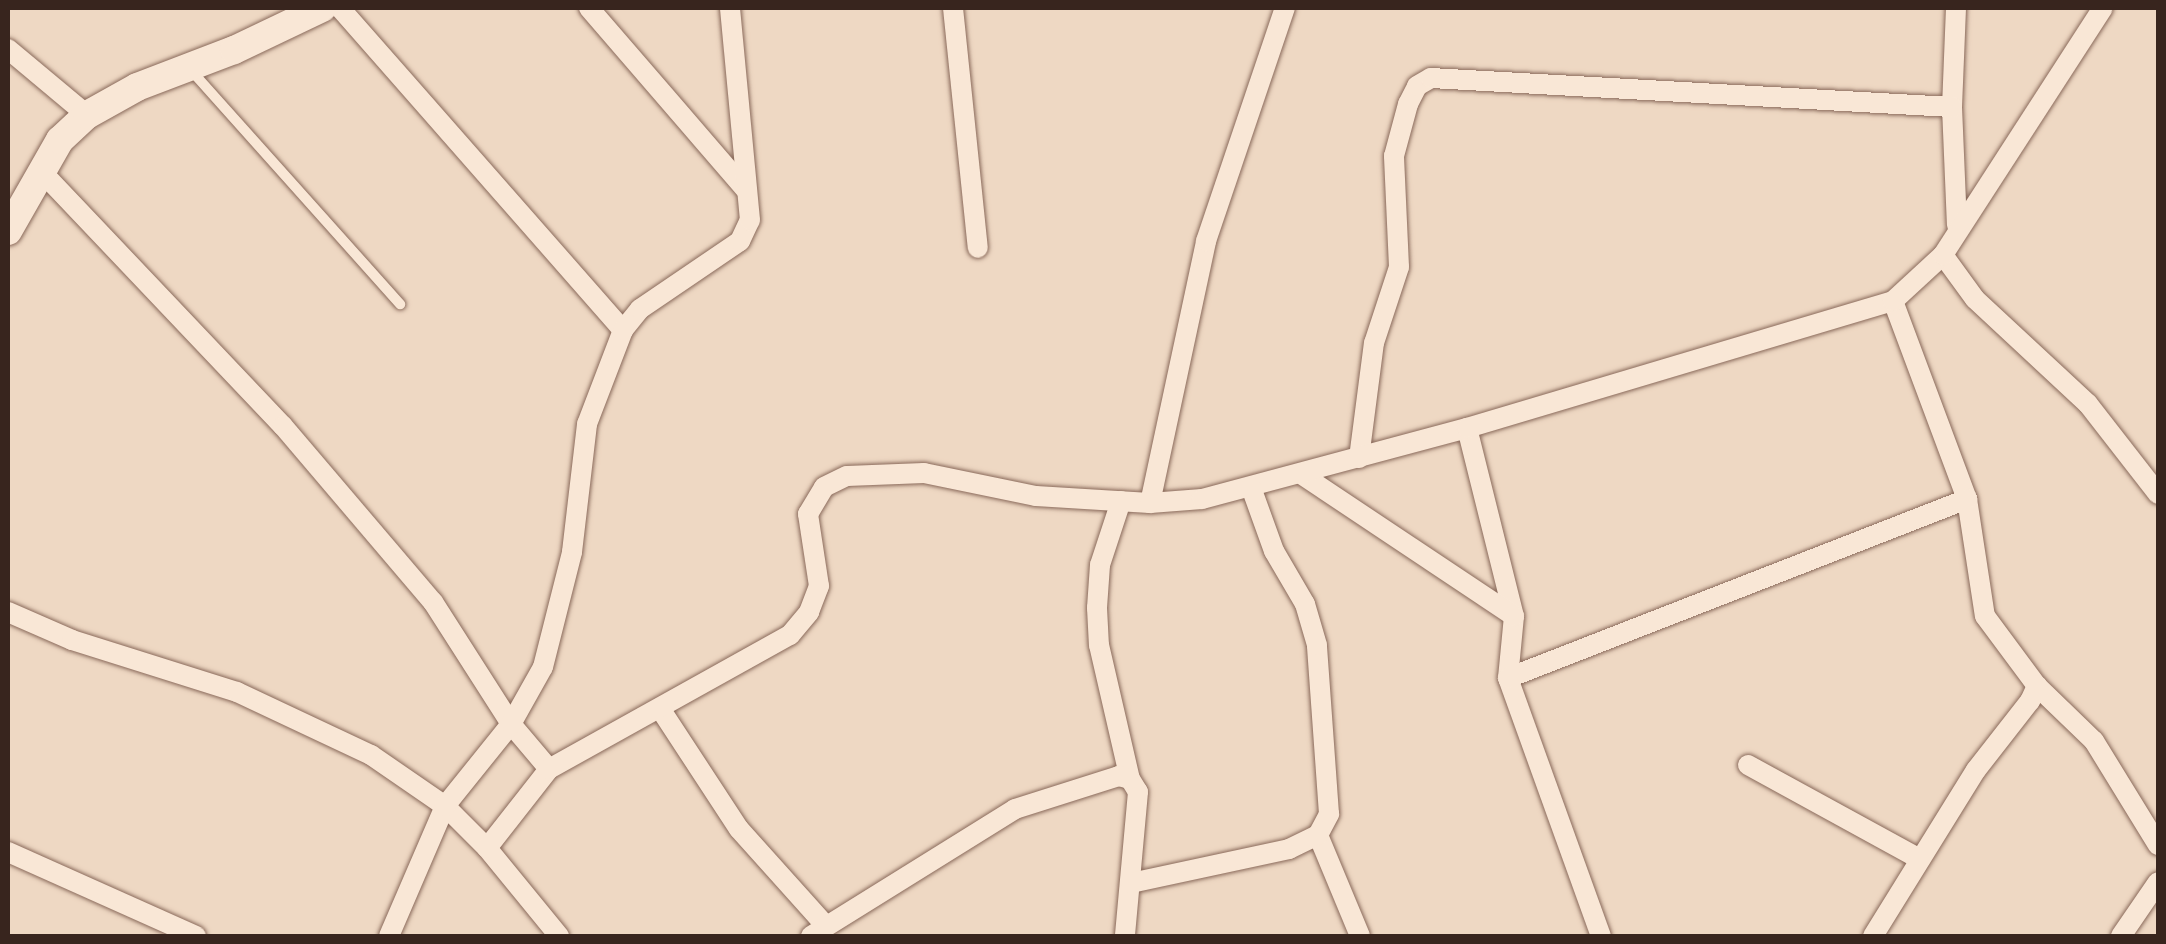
<!DOCTYPE html>
<html>
<head>
<meta charset="utf-8">
<style>
  body { margin:0 }
  #map { position:relative; width:2166px; height:944px; overflow:hidden; background:#eed8c3; font-family:"Noto Serif",serif }
  div>[style] { position:absolute }
  [style*='--x'] { left:calc(var(--x)*1px); top:calc(var(--y)*1px); width:calc(var(--w)*1px); rotate:calc(var(--a)*1deg) }
  .roads { filter:drop-shadow(0 0 2px #89695a) drop-shadow(0 0 2px #89695a) }
  .lane>* { height:10px; margin:-5px; padding:0 5px; transform-origin:5px; border-radius:5px; background:#f9e7d6 }
  .street>* { height:20px; margin:-10px; padding:0 10px; transform-origin:10px; border-radius:10px; background:#f9e7d6 }
  .secondary>* { height:28px; margin:-14px; padding:0 14px; transform-origin:14px; border-radius:14px; background:#f9e7d6 }
  span { translate:-50% -50%; white-space:nowrap; text-align:center; line-height:1.15; -webkit-text-stroke:8px #f6e4d3; paint-order:stroke }
  .frame { position:absolute; inset:0; border:10px solid #38251e; pointer-events:none }
</style>
</head>
<body>
<div id="map">
  <div class="roads">
    <div class="lane">
      <i style="--x:189;--y:68;--w:317;--a:48.2"></i>
    </div>
    <div class="street">
      <i style="--x:340;--y:8;--w:429;--a:48.7"></i>
      <i style="--x:589;--y:8;--w:239;--a:49.2"></i>
      <i style="--x:953;--y:8;--w:241;--a:84.1"></i>
      <i style="--x:1956;--y:8;--w:99;--a:92.3"></i>
      <i style="--x:1952;--y:107;--w:118;--a:87.6"></i>
      <i style="--x:8;--y:49;--w:103;--a:39.9"></i>
      <i style="--x:40;--y:170;--w:353;--a:46.5"></i>
      <i style="--x:283;--y:426;--w:231;--a:49.6"></i>
      <i style="--x:433;--y:602;--w:145;--a:57.4"></i>
      <i style="--x:511;--y:724;--w:59;--a:49.8"></i>
      <i style="--x:1943;--y:255;--w:54;--a:54"></i>
      <i style="--x:1975;--y:299;--w:154;--a:42.9"></i>
      <i style="--x:2088;--y:404;--w:114;--a:52.1"></i>
      <i style="--x:1893;--y:301;--w:211;--a:69.5"></i>
      <i style="--x:1967;--y:499;--w:118;--a:81.3"></i>
      <i style="--x:1985;--y:616;--w:87;--a:53.4"></i>
      <i style="--x:2037;--y:686;--w:79;--a:44"></i>
      <i style="--x:2094;--y:741;--w:122;--a:58.4"></i>
      <i style="--x:1467;--y:428;--w:194;--a:76"></i>
      <i style="--x:1514;--y:616;--w:62;--a:95.5"></i>
      <i style="--x:1508;--y:678;--w:274;--a:70.2"></i>
      <i style="--x:1359;--y:458;--w:116;--a:-82.6"></i>
      <i style="--x:1374;--y:343;--w:80;--a:-71.8"></i>
      <i style="--x:1399;--y:267;--w:111;--a:-92.6"></i>
      <i style="--x:1394;--y:156;--w:54;--a:-74.9"></i>
      <i style="--x:1408;--y:104;--w:20;--a:-63"></i>
      <i style="--x:1417;--y:86;--w:16;--a:-30"></i>
      <i style="--x:1431;--y:78;--w:522;--a:3.19"></i>
      <i style="--x:1301;--y:474;--w:256;--a:33.7"></i>
      <i style="--x:1121;--y:501;--w:67;--a:108.2"></i>
      <i style="--x:1100;--y:565;--w:43;--a:94"></i>
      <i style="--x:1097;--y:608;--w:37;--a:87"></i>
      <i style="--x:1099;--y:645;--w:138;--a:77"></i>
      <i style="--x:1130;--y:779;--w:15;--a:58"></i>
      <i style="--x:1138;--y:792;--w:145;--a:95.2"></i>
      <i style="--x:1150;--y:503;--w:268;--a:-77.9"></i>
      <i style="--x:1206;--y:241;--w:246;--a:-71.3"></i>
      <i style="--x:8;--y:612;--w:70;--a:23.6"></i>
      <i style="--x:72;--y:640;--w:173;--a:17.5"></i>
      <i style="--x:237;--y:692;--w:148;--a:25.2"></i>
      <i style="--x:371;--y:755;--w:90;--a:34.6"></i>
      <i style="--x:445;--y:806;--w:59;--a:45"></i>
      <i style="--x:487;--y:848;--w:114;--a:50.7"></i>
      <i style="--x:1508;--y:678;--w:493;--a:-21.3"></i>
      <i style="--x:661;--y:710;--w:142;--a:56.8"></i>
      <i style="--x:739;--y:829;--w:129;--a:48.1"></i>
      <i style="--x:1748;--y:765;--w:196;--a:28.7"></i>
      <i style="--x:1318;--y:835;--w:109;--a:67.4"></i>
      <i style="--x:487;--y:848;--w:100;--a:-51.9"></i>
      <i style="--x:549;--y:769;--w:276;--a:-29.1"></i>
      <i style="--x:790;--y:635;--w:30;--a:-50"></i>
      <i style="--x:809;--y:612;--w:28;--a:-69"></i>
      <i style="--x:819;--y:586;--w:73;--a:-98.7"></i>
      <i style="--x:808;--y:514;--w:31;--a:-59"></i>
      <i style="--x:824;--y:487;--w:25;--a:-26"></i>
      <i style="--x:847;--y:476;--w:77;--a:-2.2"></i>
      <i style="--x:924;--y:473;--w:114;--a:11.6"></i>
      <i style="--x:1036;--y:496;--w:114;--a:3.5"></i>
      <i style="--x:1150;--y:503;--w:52;--a:-4.4"></i>
      <i style="--x:1202;--y:499;--w:274;--a:-15"></i>
      <i style="--x:1467;--y:428;--w:445;--a:-16.6"></i>
      <i style="--x:1893;--y:301;--w:68;--a:-42.6"></i>
      <i style="--x:1943;--y:255;--w:294;--a:-57.1"></i>
      <i style="--x:8;--y:852;--w:206;--a:24.1"></i>
      <i style="--x:1131;--y:883;--w:162;--a:-12.1"></i>
      <i style="--x:1289;--y:849;--w:32;--a:-26"></i>
      <i style="--x:1318;--y:835;--w:24;--a:-62"></i>
      <i style="--x:1329;--y:814;--w:169;--a:-94.1"></i>
      <i style="--x:1317;--y:645;--w:43;--a:-106.3"></i>
      <i style="--x:1305;--y:604;--w:61;--a:-120.3"></i>
      <i style="--x:1274;--y:551;--w:68;--a:-109.8"></i>
      <i style="--x:389;--y:936;--w:142;--a:-66.7"></i>
      <i style="--x:445;--y:806;--w:105;--a:-51.2"></i>
      <i style="--x:511;--y:724;--w:65;--a:-60.7"></i>
      <i style="--x:543;--y:667;--w:119;--a:-75.8"></i>
      <i style="--x:572;--y:552;--w:129;--a:-83.3"></i>
      <i style="--x:587;--y:424;--w:101;--a:-69"></i>
      <i style="--x:623;--y:330;--w:27;--a:-51"></i>
      <i style="--x:640;--y:309;--w:121;--a:-34.2"></i>
      <i style="--x:740;--y:241;--w:23;--a:-65"></i>
      <i style="--x:750;--y:220;--w:213;--a:-95.4"></i>
      <i style="--x:811;--y:936;--w:240;--a:-31.9"></i>
      <i style="--x:1015;--y:809;--w:109;--a:-17.6"></i>
      <i style="--x:1119;--y:776;--w:11;--a:15"></i>
      <i style="--x:1873;--y:936;--w:195;--a:-58.2"></i>
      <i style="--x:1976;--y:770;--w:88;--a:-52"></i>
      <i style="--x:2030;--y:701;--w:17;--a:-65"></i>
      <i style="--x:2121;--y:936;--w:65;--a:-55.6"></i>
    </div>
    <div class="secondary">
      <i style="--x:8;--y:231;--w:105;--a:-60.3"></i>
      <i style="--x:60;--y:140;--w:37;--a:-43"></i>
      <i style="--x:87;--y:115;--w:57;--a:-29.2"></i>
      <i style="--x:137;--y:87;--w:104;--a:-20.9"></i>
      <i style="--x:234;--y:50;--w:98;--a:-25.5"></i>
    </div>
  </div>
  <div class="frame"></div>
</div>
</body>
</html>
